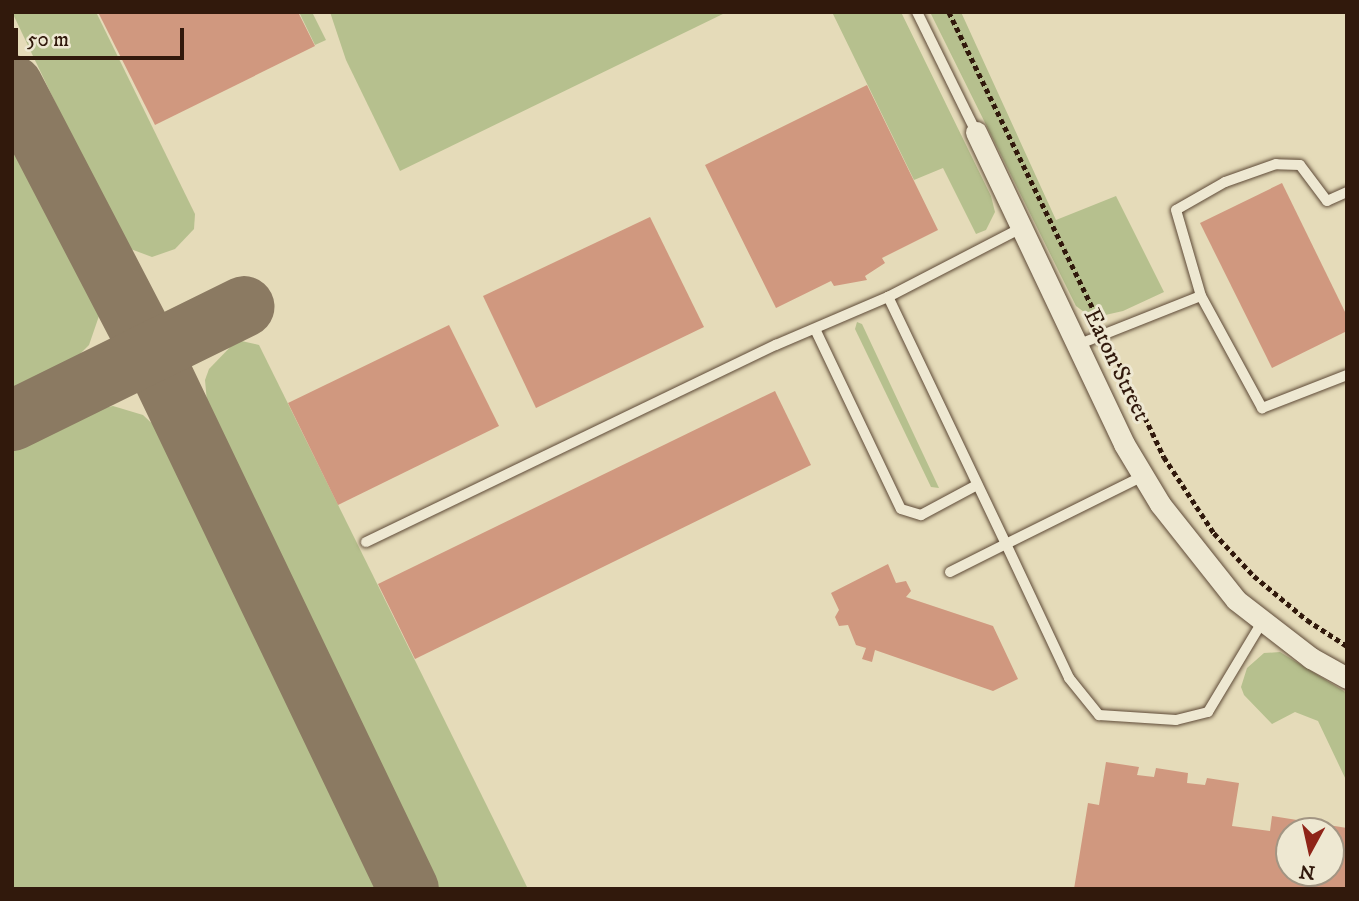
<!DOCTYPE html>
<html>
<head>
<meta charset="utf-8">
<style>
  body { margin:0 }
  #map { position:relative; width:1359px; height:901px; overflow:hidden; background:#e5dbb9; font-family:"IM FELL DW Pica",serif }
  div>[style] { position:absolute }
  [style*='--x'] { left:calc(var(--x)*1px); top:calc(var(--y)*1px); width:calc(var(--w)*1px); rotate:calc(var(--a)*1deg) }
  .green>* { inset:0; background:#b6c08e }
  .taxiway>* { height:61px; margin:-30.5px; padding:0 30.5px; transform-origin:30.5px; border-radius:30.5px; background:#8b7a62 }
  .building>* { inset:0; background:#d0987f }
  .path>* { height:4.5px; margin-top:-2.25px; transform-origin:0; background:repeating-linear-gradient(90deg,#31190c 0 5px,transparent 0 8.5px) }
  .roads { filter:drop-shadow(0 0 2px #5e4a37) drop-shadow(0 0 2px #5e4a37) }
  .lane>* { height:10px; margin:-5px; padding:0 5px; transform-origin:5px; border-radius:5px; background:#eee8d2 }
  .street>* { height:21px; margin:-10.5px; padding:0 10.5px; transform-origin:10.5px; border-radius:10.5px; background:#eee8d2 }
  span { translate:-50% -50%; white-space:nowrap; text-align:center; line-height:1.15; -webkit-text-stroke:6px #eee8d2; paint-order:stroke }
  .street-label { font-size:24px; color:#31190c }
  .frame { position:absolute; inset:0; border:14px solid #31190c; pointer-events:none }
  .north { position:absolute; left:1275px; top:817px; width:70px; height:70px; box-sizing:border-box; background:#eee8d2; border:2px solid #a29583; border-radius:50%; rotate:188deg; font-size:19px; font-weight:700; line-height:28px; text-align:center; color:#31190c }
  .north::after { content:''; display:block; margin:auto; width:24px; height:32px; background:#8f2418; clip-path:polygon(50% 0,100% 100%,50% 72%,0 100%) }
  .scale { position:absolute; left:14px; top:28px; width:170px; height:32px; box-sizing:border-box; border:4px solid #31190c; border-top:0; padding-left:9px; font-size:21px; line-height:24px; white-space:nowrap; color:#31190c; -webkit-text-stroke:5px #eee8d2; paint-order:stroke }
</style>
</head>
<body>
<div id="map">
  <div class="green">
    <i style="clip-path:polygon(12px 12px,96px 12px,195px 214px,194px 229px,175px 249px,152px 257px,128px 248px,118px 234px)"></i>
    <i style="clip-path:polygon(299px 12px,312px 12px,326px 40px,315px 45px)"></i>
    <i style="clip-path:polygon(330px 12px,727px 12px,400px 171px,346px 60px)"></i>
    <i style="clip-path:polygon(832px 12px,901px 12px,991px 196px,995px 212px,986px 230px,976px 234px,943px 168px,914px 180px)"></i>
    <i style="clip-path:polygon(930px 12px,961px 12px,1056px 220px,1116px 196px,1164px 292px,1123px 311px,1092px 318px,1076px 306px)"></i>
    <i style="clip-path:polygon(12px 130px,97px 302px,99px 316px,89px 345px,75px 359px,12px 390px)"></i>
    <i style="clip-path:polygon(857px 322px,862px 324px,939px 488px,931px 487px,855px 329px)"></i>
    <i style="clip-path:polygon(237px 340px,259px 345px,528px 889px,436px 889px,208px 413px,205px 380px,209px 369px)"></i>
    <i style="clip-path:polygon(113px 406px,143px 415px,161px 432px,379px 889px,12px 889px,12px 450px,95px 410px)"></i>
    <i style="clip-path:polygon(1280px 652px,1347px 693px,1347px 782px,1318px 721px,1295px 712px,1272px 724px,1244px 695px,1241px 687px,1247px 668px,1264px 653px)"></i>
  </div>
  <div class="taxiway">
    <i style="--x:12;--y:85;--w:301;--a:62.5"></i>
    <i style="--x:151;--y:352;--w:595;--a:64.42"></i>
    <i style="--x:12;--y:420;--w:258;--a:-26.2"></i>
  </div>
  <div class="building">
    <i style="clip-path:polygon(298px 12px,315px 46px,155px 125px,99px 14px)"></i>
    <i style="clip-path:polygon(867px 85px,938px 230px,882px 258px,885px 263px,865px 276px,867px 280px,834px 286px,831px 281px,776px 308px,705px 165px)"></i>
    <i style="clip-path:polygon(1282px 183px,1347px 316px,1347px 331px,1272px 368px,1200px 223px)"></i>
    <i style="clip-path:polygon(650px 217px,704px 327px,536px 408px,483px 296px)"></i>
    <i style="clip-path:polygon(449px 325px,499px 426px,338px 505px,288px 403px)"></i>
    <i style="clip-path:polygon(775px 391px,811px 465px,415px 659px,378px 584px)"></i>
    <i style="clip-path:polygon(888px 564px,896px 583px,906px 581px,911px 591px,906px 597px,993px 626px,1018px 679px,993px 691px,875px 650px,872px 662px,862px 659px,866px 648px,856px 645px,848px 625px,839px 626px,835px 617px,839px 610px,831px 593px)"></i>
    <i style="clip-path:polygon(evenodd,1106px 762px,1139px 767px,1137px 775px,1154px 777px,1156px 768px,1188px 773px,1187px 783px,1205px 785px,1207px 778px,1239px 783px,1232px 826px,1270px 831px,1272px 816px,1347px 828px,1347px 889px,1074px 889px,1088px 803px,1099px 805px,1106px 762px,1289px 831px,1331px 831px,1331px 873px,1289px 873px,1289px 831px)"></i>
  </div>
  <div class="path">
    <i style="--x:949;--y:12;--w:343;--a:64.1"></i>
    <i style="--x:1112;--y:348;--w:121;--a:64.5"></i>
    <i style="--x:1164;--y:457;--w:91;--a:56.7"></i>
    <i style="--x:1214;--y:533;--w:59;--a:47.1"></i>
    <i style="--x:1254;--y:576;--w:69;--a:39.7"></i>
    <i style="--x:1307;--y:620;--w:48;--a:33"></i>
  </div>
  <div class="roads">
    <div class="lane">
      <i style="--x:917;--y:12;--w:134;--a:63.8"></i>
      <i style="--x:1347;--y:192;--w:22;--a:156"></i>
      <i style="--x:1327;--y:201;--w:45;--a:-126.9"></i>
      <i style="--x:1300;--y:165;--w:24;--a:-178"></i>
      <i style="--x:1276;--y:164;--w:54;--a:160.6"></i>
      <i style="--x:1225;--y:182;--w:56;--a:150.3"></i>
      <i style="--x:1176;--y:210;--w:90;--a:73.8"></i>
      <i style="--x:1201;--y:296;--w:128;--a:61.4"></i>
      <i style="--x:1262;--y:408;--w:91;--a:-21.2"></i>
      <i style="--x:815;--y:329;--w:199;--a:64.5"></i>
      <i style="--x:901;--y:509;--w:21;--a:17"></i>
      <i style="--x:921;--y:515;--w:64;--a:-28.2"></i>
      <i style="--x:1077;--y:345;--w:133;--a:-21.6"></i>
      <i style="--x:1143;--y:476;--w:153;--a:153.6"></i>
      <i style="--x:1006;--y:544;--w:148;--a:64.8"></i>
      <i style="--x:1069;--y:678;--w:48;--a:51"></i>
      <i style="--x:1099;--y:715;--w:77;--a:3.7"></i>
      <i style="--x:1176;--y:720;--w:33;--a:-14"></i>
      <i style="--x:1208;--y:712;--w:105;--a:-59"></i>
      <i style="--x:366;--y:542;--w:455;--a:-25.7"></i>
      <i style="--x:776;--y:345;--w:122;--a:-23.2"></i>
      <i style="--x:950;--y:572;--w:63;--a:-26.6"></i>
      <i style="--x:1006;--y:544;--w:274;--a:-115.5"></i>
      <i style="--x:888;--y:297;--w:150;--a:-27.4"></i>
    </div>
    <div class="street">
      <i style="--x:976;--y:132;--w:345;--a:64.6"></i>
      <i style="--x:1124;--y:444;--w:70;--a:59"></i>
      <i style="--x:1160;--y:504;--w:122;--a:51.6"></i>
      <i style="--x:1236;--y:600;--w:95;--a:37.7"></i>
      <i style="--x:1311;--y:658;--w:41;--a:29.1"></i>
    </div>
  </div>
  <div class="street-label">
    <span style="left:1116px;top:365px;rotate:64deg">Eaton Street</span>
  </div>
  <div class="frame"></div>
  <div class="north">N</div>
  <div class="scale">50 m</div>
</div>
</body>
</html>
